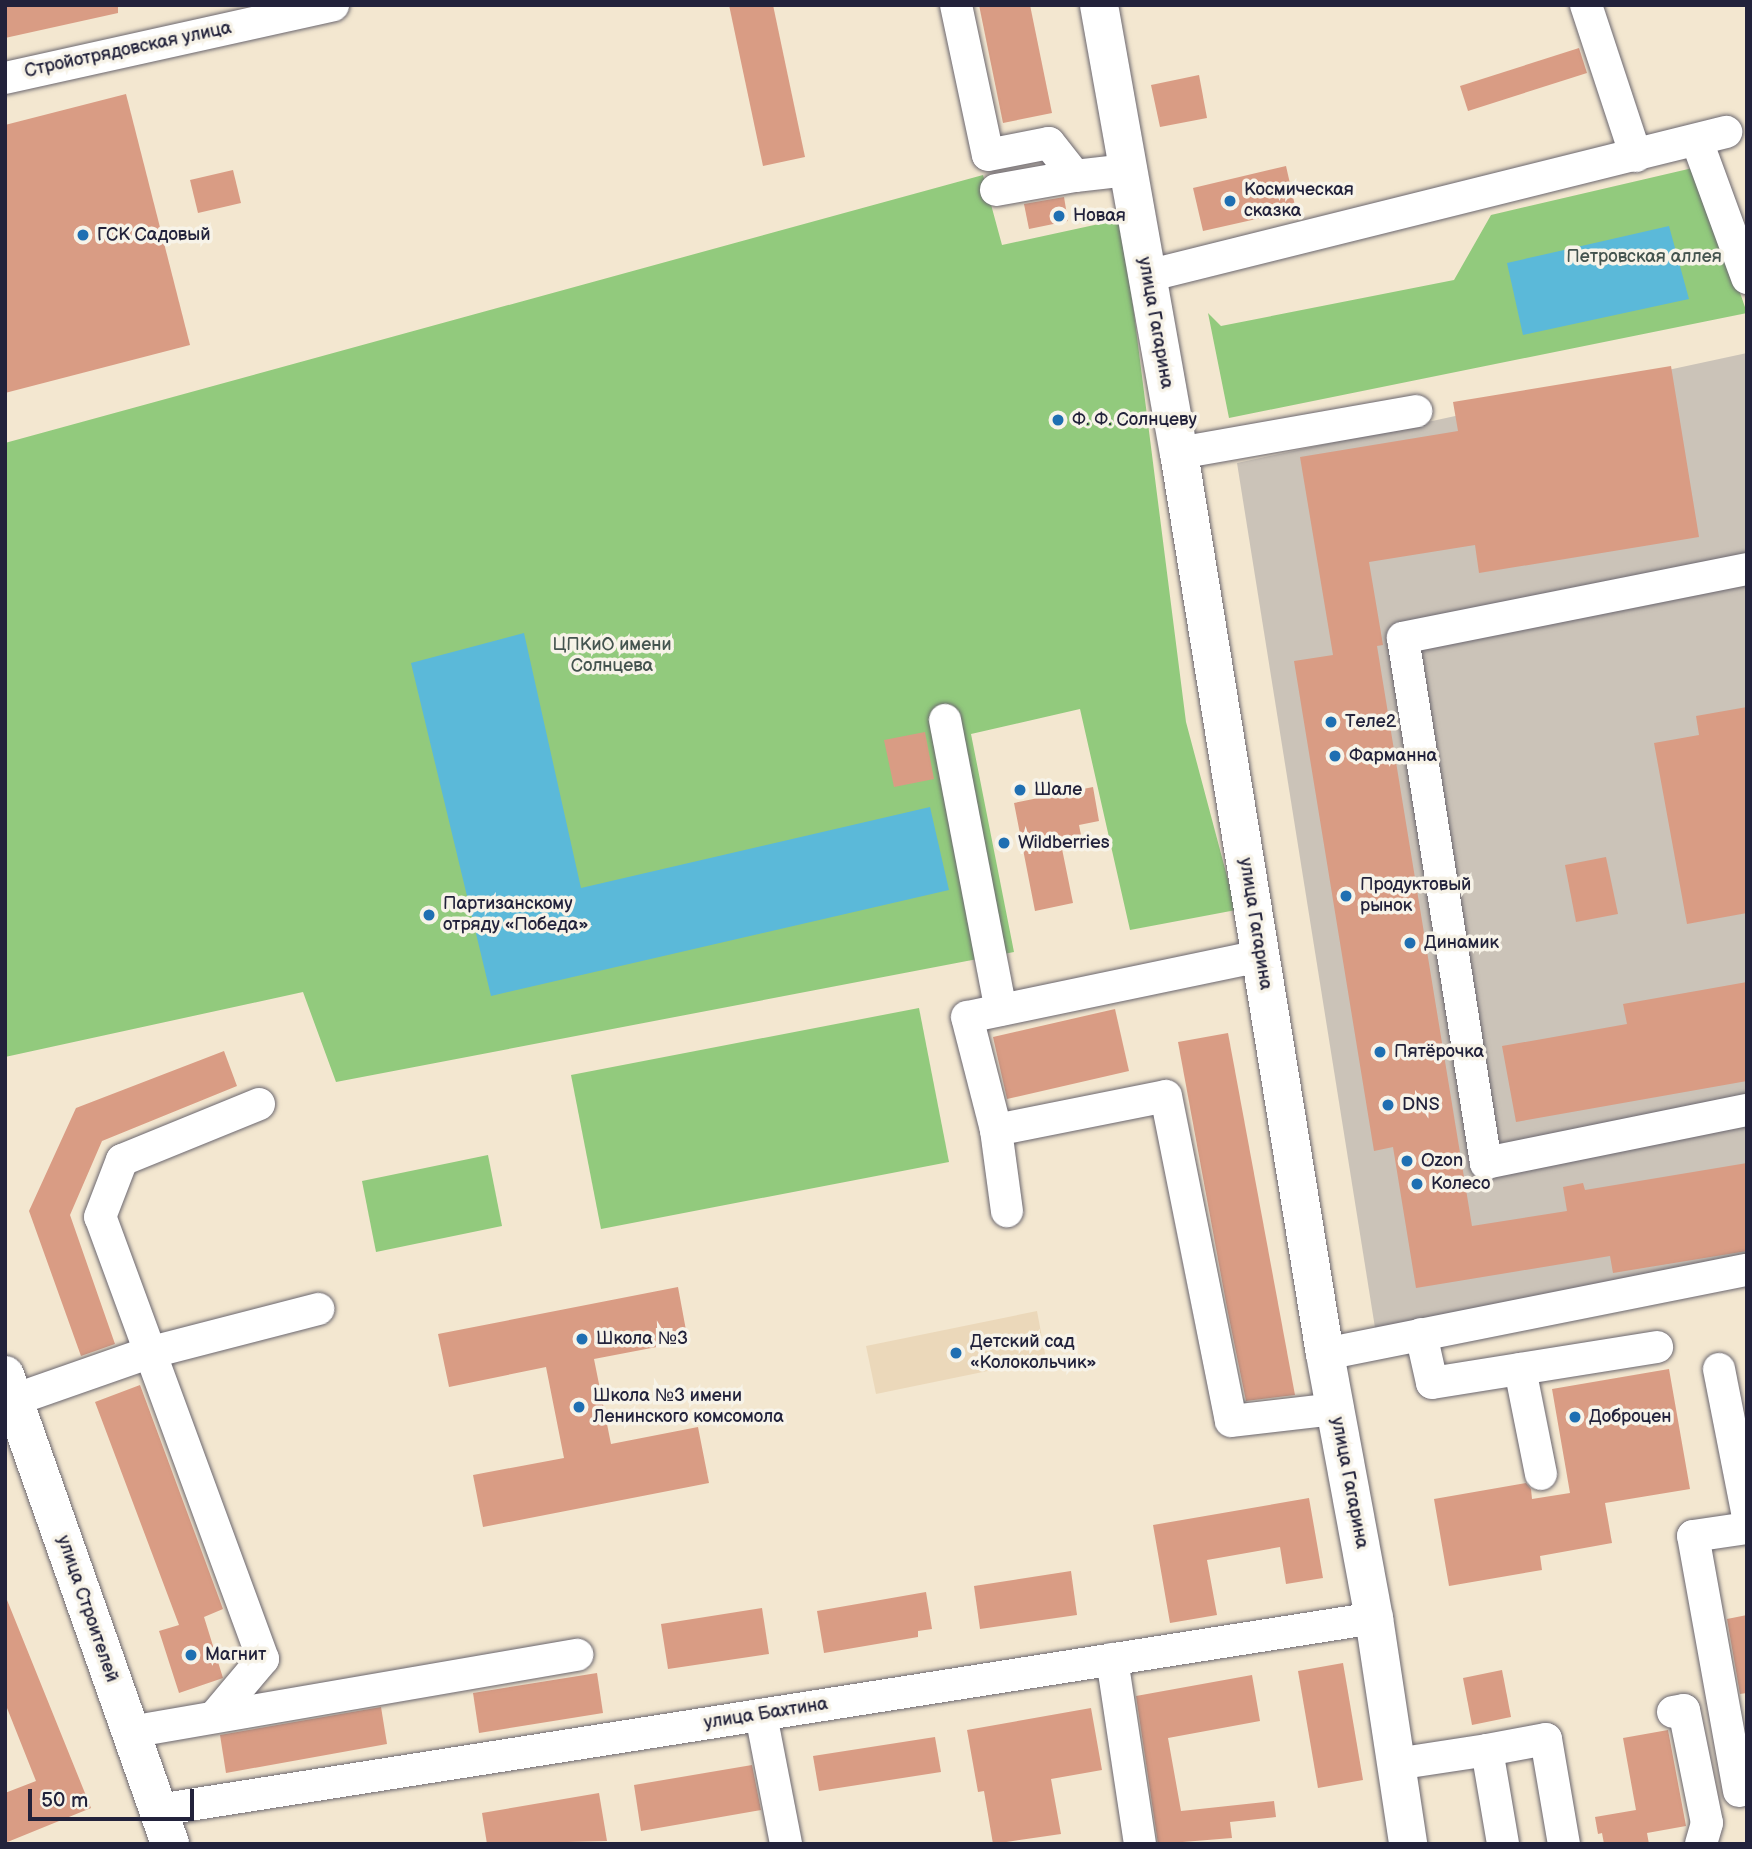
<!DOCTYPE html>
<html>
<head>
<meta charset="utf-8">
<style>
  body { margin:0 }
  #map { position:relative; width:1752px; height:1849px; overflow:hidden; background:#f3e7d0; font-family:"Balsamiq Sans",sans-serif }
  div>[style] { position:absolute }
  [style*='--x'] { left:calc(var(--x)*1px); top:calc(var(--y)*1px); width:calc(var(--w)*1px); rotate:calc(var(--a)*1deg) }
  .built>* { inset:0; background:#ebd8ba }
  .industrial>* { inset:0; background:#cbc3b8 }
  .green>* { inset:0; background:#92ca7d }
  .water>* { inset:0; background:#5bb9d9 }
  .building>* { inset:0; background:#d99c84 }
  .roads { filter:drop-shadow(0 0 2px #6b676f) drop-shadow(0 0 2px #6b676f) }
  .minor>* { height:32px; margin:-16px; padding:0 16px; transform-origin:16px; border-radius:16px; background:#fff }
  .major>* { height:38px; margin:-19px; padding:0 19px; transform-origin:19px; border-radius:19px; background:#fff }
  .dots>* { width:19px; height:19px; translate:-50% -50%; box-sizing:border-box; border:4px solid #f7f3e8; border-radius:50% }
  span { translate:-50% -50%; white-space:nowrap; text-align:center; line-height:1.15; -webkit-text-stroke:7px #f7f3e8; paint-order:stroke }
  .street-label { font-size:18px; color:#22223b }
  .poi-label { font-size:18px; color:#22223b }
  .left { translate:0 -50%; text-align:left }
  .park-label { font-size:18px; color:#44544f }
  .frame { position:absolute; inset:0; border:7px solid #22223b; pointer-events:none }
  .scale { position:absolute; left:28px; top:1789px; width:166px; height:32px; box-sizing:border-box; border:4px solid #22223b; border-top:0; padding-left:9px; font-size:21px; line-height:24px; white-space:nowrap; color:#22223b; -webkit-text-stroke:5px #f7f3e8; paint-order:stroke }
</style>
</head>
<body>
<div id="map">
  <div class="built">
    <i style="clip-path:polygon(1037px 1311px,1046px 1359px,876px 1394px,866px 1346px)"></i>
  </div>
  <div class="industrial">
    <i style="clip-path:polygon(1747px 353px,1747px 1255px,1376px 1334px,1237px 463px)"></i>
  </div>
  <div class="green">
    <i style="clip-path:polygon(1697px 167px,1747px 313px,1229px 418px,1208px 313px,1221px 326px,1454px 280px,1491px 215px)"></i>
    <i style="clip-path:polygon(983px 175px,1002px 245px,1122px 219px,1186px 722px,1236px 910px,1130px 930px,1080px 709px,971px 734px,1014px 952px,336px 1082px,303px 992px,5px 1057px,5px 443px)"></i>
    <i style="clip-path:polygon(919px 1008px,949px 1162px,601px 1229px,571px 1075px)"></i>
    <i style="clip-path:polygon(488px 1155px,502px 1226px,376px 1252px,362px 1181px)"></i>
  </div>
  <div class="water">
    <i style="clip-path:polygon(1669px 226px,1689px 299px,1523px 335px,1507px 263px)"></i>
    <i style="clip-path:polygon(524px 633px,581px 888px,930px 807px,949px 890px,491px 996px,411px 663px)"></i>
  </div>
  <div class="building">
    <i style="clip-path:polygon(5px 5px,118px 5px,118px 13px,5px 38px)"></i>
    <i style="clip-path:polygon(729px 5px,773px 5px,805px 157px,763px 166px)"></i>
    <i style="clip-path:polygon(979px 5px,1030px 5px,1052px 113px,1003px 123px)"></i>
    <i style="clip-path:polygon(1579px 48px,1587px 73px,1468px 111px,1460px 86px)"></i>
    <i style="clip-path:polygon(1199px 75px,1207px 118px,1160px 127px,1151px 85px)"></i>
    <i style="clip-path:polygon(126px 94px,190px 345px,5px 393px,5px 125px)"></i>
    <i style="clip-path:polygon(1286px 166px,1296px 210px,1203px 231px,1193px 188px)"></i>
    <i style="clip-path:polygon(233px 170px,241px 203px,198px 213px,190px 180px)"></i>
    <i style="clip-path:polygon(1064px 197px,1068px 221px,1029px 229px,1024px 204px)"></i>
    <i style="clip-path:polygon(1671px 366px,1699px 537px,1479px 573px,1475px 545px,1369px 562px,1383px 645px,1377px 646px,1472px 1226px,1567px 1211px,1563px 1187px,1583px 1183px,1585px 1190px,1747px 1163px,1747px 1251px,1613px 1273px,1610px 1256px,1416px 1288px,1393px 1147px,1374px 1151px,1294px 661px,1333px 655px,1300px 457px,1458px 431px,1453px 402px)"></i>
    <i style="clip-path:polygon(1747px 707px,1747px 913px,1687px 924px,1654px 743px,1699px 735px,1696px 716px)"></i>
    <i style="clip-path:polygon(925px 732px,934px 779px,894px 787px,884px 740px)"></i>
    <i style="clip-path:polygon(1093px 787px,1099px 821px,1079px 825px,1081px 835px,1060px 839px,1073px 903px,1035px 911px,1014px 803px)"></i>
    <i style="clip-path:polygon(1606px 857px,1618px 914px,1576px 922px,1565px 865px)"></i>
    <i style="clip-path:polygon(1747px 982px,1747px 1081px,1516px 1122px,1502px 1046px,1627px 1024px,1623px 1004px)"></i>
    <i style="clip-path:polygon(1115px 1009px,1129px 1071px,1007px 1099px,993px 1037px)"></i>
    <i style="clip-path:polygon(1228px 1033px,1295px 1395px,1246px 1401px,1227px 1308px,1178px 1042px)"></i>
    <i style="clip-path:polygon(224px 1051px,237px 1086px,102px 1141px,70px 1215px,115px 1344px,81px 1356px,29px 1211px,76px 1108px)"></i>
    <i style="clip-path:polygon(678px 1287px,688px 1341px,594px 1359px,611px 1444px,698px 1427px,709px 1483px,483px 1527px,473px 1475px,564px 1458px,546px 1367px,449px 1387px,438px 1334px)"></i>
    <i style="clip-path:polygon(1669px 1369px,1690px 1489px,1605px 1503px,1612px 1543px,1540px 1556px,1542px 1570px,1449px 1586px,1434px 1499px,1526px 1483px,1531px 1489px,1532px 1499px,1570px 1493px,1552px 1389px)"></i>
    <i style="clip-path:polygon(140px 1385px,223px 1609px,204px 1617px,223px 1678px,179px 1693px,159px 1631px,179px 1625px,95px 1402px)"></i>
    <i style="clip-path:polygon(1309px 1498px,1323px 1578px,1286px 1584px,1280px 1547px,1207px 1560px,1217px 1615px,1170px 1623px,1153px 1525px)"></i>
    <i style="clip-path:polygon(1071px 1571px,1077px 1615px,980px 1629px,974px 1586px)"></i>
    <i style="clip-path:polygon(926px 1592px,932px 1629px,918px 1631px,918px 1637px,824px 1653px,817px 1611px)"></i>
    <i style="clip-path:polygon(5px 1595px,91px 1808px,5px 1843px,5px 1793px,36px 1781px,5px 1703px)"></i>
    <i style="clip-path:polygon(762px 1608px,769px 1654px,668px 1669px,661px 1624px)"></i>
    <i style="clip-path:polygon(1747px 1615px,1747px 1693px,1740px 1694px,1727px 1619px)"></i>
    <i style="clip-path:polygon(1343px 1663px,1363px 1780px,1318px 1788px,1298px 1671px)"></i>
    <i style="clip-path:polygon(1502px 1670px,1511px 1717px,1472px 1725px,1463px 1678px)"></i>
    <i style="clip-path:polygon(597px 1673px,603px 1713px,479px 1733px,473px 1693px)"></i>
    <i style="clip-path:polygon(1252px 1675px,1260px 1721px,1168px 1738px,1181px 1811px,1274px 1801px,1276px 1817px,1230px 1822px,1232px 1838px,1158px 1844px,1136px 1696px)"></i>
    <i style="clip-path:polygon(381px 1707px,387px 1744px,226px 1773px,220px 1735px)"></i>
    <i style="clip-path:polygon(1091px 1708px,1102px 1770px,1051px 1779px,1061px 1834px,993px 1844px,984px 1791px,978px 1792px,967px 1730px)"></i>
    <i style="clip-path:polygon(1668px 1730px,1686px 1826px,1647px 1833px,1649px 1844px,1604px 1844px,1602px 1833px,1598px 1834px,1595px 1817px,1636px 1810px,1623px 1738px)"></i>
    <i style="clip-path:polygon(935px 1737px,941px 1772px,819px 1791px,813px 1756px)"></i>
    <i style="clip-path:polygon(752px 1765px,761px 1810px,641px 1831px,634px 1785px)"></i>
    <i style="clip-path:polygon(599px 1793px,607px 1841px,487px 1844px,482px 1813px)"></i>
  </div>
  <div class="roads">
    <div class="minor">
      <i style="--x:956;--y:5;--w:153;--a:78"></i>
      <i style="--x:988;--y:155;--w:62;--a:-11.1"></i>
      <i style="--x:1049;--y:143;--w:42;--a:51.8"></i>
      <i style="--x:1075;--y:176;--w:53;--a:-6.5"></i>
      <i style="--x:1586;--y:5;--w:159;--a:71.7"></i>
      <i style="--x:5;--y:78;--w:336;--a:-12.5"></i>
      <i style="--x:1697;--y:141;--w:146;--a:69.9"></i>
      <i style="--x:996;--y:190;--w:80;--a:-10"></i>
      <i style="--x:1147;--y:276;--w:597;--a:-13.97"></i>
      <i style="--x:1179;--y:453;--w:241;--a:-10"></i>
      <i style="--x:1747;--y:569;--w:351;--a:168.7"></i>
      <i style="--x:1403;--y:638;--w:532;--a:81.02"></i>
      <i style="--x:1486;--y:1163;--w:266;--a:-11.5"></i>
      <i style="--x:945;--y:720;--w:295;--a:79.1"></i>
      <i style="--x:1260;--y:956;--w:299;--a:168.2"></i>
      <i style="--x:967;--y:1017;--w:117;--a:75.6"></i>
      <i style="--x:996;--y:1130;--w:173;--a:-11.3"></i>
      <i style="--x:1166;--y:1096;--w:331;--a:78.7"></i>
      <i style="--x:1231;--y:1421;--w:105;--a:-6.6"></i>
      <i style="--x:996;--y:1130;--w:82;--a:82.3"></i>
      <i style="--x:1421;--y:1334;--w:50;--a:77.3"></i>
      <i style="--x:1432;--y:1383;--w:228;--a:-9.1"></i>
      <i style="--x:1325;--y:1354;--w:430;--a:-11.3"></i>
      <i style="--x:1520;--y:1369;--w:107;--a:78.7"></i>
      <i style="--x:1719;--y:1369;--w:146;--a:78.9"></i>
      <i style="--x:5;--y:1403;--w:151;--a:-19.3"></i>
      <i style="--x:148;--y:1353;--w:176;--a:-14.5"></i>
      <i style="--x:1112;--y:1659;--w:187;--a:81.4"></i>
      <i style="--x:1673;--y:1712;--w:11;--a:-10"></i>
      <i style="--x:1684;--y:1710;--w:115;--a:78.5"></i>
      <i style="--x:1707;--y:1823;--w:22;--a:106"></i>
      <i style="--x:761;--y:1715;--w:131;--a:79"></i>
      <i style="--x:214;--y:1717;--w:76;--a:-49.8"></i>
      <i style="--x:263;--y:1659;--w:471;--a:-110.2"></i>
      <i style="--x:100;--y:1217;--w:61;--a:-68.9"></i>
      <i style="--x:122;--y:1160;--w:148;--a:-22.2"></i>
      <i style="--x:130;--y:1732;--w:454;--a:-9.8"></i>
      <i style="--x:1487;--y:1750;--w:60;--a:-10.6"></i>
      <i style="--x:1546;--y:1739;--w:107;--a:80.3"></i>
      <i style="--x:1396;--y:1764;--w:92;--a:-8.7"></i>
      <i style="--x:1487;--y:1750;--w:95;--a:80.3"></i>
      <i style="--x:1739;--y:1791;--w:259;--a:-100.2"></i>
      <i style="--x:1693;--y:1536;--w:55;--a:-8.4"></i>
      <i style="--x:158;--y:1810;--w:1231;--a:-8.97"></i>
    </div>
    <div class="major">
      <i style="--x:1099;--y:5;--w:455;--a:79.9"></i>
      <i style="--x:1179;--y:453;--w:913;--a:80.8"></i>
      <i style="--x:1325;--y:1354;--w:269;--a:79.5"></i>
      <i style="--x:1374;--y:1618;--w:229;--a:81.4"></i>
      <i style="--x:5;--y:1375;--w:497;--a:70.6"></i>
    </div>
  </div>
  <div class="dots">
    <i style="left:1230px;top:201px;background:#1f6fb2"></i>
    <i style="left:1059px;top:216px;background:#1f6fb2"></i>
    <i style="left:83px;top:235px;background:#1f6fb2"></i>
    <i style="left:1058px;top:420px;background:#1f6fb2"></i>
    <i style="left:1331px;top:722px;background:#1f6fb2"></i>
    <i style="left:1335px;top:756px;background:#1f6fb2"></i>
    <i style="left:1020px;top:790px;background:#1f6fb2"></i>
    <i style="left:1004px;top:843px;background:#1f6fb2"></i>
    <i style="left:1346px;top:896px;background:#1f6fb2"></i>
    <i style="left:429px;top:915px;background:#1f6fb2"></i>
    <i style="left:1410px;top:943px;background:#1f6fb2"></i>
    <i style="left:1380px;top:1052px;background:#1f6fb2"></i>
    <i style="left:1388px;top:1105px;background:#1f6fb2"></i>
    <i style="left:1407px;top:1161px;background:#1f6fb2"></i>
    <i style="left:1417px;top:1184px;background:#1f6fb2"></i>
    <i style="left:582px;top:1339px;background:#1f6fb2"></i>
    <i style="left:956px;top:1353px;background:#1f6fb2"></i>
    <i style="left:579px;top:1407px;background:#1f6fb2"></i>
    <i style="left:1575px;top:1417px;background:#1f6fb2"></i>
    <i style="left:191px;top:1655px;background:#1f6fb2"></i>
  </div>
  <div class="street-label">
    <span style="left:128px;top:50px;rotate:-12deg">Стройотрядовская улица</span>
    <span style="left:1155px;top:323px;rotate:80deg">улица Гагарина</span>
    <span style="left:1255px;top:924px;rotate:81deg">улица Гагарина</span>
    <span style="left:1349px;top:1483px;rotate:79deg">улица Гагарина</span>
    <span style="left:87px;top:1609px;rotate:71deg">улица Строителей</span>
    <span style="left:766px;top:1714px;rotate:-9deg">улица Бахтина</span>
  </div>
  <div class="poi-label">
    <span class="left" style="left:1244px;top:201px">Космическая<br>сказка</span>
    <span class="left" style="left:1073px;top:216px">Новая</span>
    <span class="left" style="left:97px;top:235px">ГСК Садовый</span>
    <span class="left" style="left:1072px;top:420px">Ф. Ф. Солнцеву</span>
    <span class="left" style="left:1345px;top:722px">Теле2</span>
    <span class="left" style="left:1349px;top:756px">Фарманна</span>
    <span class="left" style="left:1034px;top:790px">Шале</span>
    <span class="left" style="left:1018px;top:843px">Wildberries</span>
    <span class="left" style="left:1360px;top:896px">Продуктовый<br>рынок</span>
    <span class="left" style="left:443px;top:915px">Партизанскому<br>отряду «Победа»</span>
    <span class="left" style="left:1424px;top:943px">Динамик</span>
    <span class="left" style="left:1394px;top:1052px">Пятёрочка</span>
    <span class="left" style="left:1402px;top:1105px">DNS</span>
    <span class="left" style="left:1421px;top:1161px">Ozon</span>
    <span class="left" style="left:1431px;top:1184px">Колесо</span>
    <span class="left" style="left:596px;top:1339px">Школа №3</span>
    <span class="left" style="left:970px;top:1353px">Детский сад<br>«Колокольчик»</span>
    <span class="left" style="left:593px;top:1407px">Школа №3 имени<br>Ленинского комсомола</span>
    <span class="left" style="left:1589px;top:1417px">Доброцен</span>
    <span class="left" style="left:205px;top:1655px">Магнит</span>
  </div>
  <div class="park-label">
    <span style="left:1644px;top:257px">Петровская аллея</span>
    <span style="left:612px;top:656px">ЦПКиО имени<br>Солнцева</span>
  </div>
  <div class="frame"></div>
  <div class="scale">50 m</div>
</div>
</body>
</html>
